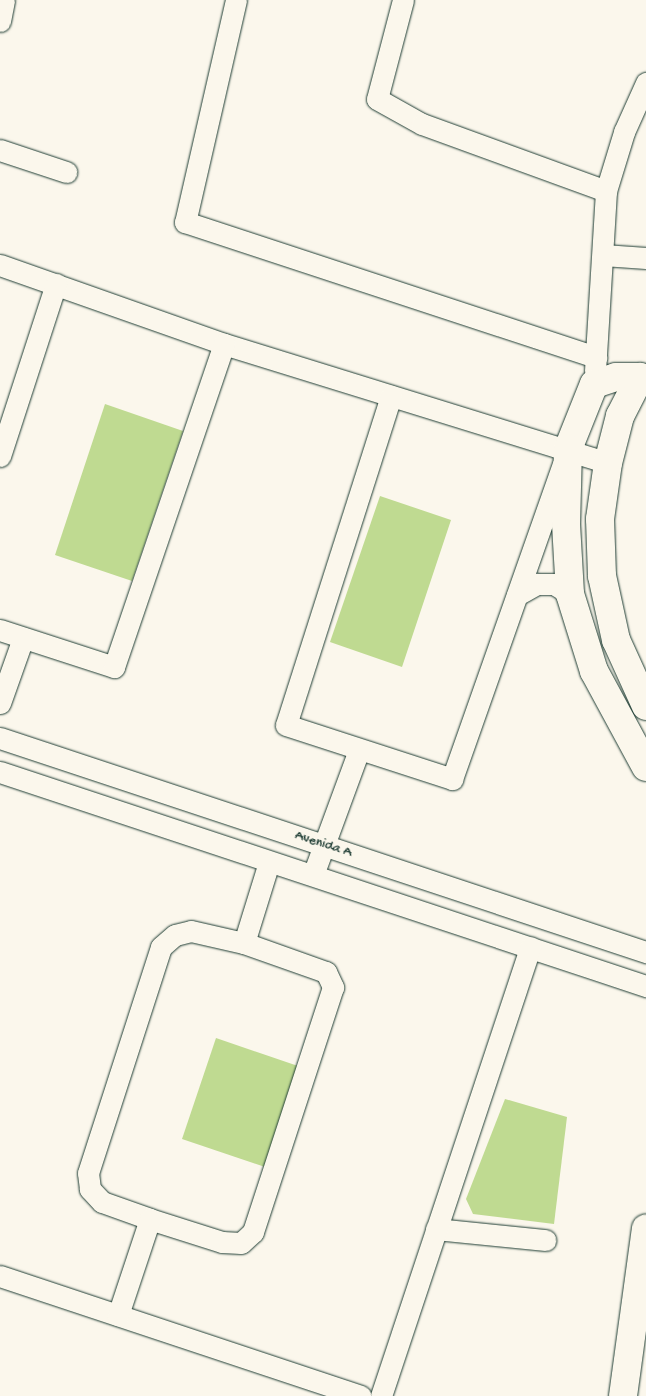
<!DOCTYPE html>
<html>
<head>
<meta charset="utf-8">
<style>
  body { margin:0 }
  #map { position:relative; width:646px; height:1396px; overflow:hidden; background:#fbf7ec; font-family:"Gochi Hand",sans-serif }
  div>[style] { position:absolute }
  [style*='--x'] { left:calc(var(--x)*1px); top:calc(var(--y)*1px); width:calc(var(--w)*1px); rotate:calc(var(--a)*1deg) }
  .green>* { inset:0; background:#bfda91 }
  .roads { filter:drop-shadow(0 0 1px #1f3d34) drop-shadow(0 0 1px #1f3d34) }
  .street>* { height:21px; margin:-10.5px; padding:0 10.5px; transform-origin:10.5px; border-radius:10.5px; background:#fbf7ec }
  .secondary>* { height:28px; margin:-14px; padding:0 14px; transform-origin:14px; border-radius:14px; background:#fbf7ec }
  span { translate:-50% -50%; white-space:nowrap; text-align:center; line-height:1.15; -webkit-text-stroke:4px #fbf7ec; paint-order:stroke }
  .street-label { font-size:14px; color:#1f3d34 }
</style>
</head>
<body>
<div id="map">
  <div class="green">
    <i style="clip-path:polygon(105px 404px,183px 431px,132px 581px,55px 555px)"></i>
    <i style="clip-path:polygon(380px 496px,451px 520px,402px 667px,330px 642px)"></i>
    <i style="clip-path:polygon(216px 1038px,298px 1066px,265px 1167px,182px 1139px)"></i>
    <i style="clip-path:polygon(505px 1099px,567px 1117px,554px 1224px,473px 1214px,466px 1199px)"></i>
  </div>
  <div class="roads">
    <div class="street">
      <i style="--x:236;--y:0;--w:228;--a:102.9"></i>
      <i style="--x:185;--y:222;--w:433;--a:18.2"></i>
      <i style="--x:403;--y:0;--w:102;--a:104.7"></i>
      <i style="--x:377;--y:99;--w:51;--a:29.1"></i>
      <i style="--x:422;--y:124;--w:196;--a:20"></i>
      <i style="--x:0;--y:21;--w:21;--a:-79"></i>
      <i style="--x:0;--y:150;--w:70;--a:18.4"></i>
      <i style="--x:603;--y:255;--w:43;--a:4"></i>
      <i style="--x:0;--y:265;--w:238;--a:19.4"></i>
      <i style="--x:224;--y:344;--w:402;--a:17.2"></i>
      <i style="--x:595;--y:371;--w:180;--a:-86.5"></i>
      <i style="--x:606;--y:191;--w:62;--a:-73"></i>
      <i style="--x:624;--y:132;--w:54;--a:-65.8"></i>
      <i style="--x:391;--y:396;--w:345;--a:107.7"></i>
      <i style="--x:286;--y:725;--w:175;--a:18"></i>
      <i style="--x:452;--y:779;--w:334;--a:-70.6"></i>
      <i style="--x:0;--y:456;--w:181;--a:-72"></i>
      <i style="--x:517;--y:595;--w:23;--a:-29"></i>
      <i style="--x:537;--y:584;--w:17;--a:0"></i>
      <i style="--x:554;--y:584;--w:19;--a:32"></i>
      <i style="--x:0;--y:630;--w:120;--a:18"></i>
      <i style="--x:114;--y:667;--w:341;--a:-71.2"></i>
      <i style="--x:0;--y:703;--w:69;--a:-70.5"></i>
      <i style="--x:0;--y:738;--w:681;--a:18.33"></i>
      <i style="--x:0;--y:772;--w:681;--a:18.33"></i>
      <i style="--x:313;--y:875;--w:133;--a:-69.8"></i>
      <i style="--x:191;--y:931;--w:54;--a:12.8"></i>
      <i style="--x:244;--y:943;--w:87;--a:19.5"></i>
      <i style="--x:326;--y:972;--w:17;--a:65"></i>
      <i style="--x:333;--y:987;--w:258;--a:108.1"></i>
      <i style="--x:253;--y:1232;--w:16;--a:137"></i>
      <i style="--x:241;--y:1243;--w:19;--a:-177"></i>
      <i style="--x:222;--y:1242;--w:76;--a:-162.3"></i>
      <i style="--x:150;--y:1219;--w:51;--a:-160.5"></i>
      <i style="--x:102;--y:1202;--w:18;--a:-133"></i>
      <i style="--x:90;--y:1189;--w:16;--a:-97"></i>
      <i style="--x:88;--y:1173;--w:237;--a:-72.1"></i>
      <i style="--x:161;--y:947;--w:18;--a:-41"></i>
      <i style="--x:175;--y:935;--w:16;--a:-14"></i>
      <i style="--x:244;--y:943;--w:85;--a:-72.8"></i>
      <i style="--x:436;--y:1229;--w:110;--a:5.8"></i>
      <i style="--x:0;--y:1276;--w:380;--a:18.4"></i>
      <i style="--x:118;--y:1315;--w:101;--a:-71.6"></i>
      <i style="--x:381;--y:1396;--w:473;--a:-71.6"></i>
    </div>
    <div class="secondary">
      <i style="--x:646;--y:706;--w:72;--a:-114.4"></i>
      <i style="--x:616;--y:640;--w:66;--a:-102.3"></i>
      <i style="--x:602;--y:576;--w:57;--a:-92"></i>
      <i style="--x:600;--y:519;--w:57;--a:-81.9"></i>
      <i style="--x:608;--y:463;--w:49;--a:-75.7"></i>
      <i style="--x:620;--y:416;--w:44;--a:-62.9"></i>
      <i style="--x:640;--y:377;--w:24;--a:180"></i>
      <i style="--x:616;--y:377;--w:23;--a:162"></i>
      <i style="--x:594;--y:384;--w:70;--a:111.8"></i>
      <i style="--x:568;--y:449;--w:75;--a:91.5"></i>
      <i style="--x:566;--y:524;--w:70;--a:86.7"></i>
      <i style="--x:570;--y:594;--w:81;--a:72.7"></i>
      <i style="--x:594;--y:671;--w:109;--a:61.6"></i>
      <i style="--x:623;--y:1396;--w:169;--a:-82.2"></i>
    </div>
  </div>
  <div class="street-label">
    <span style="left:323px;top:845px;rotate:18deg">Avenida A</span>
  </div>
</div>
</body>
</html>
